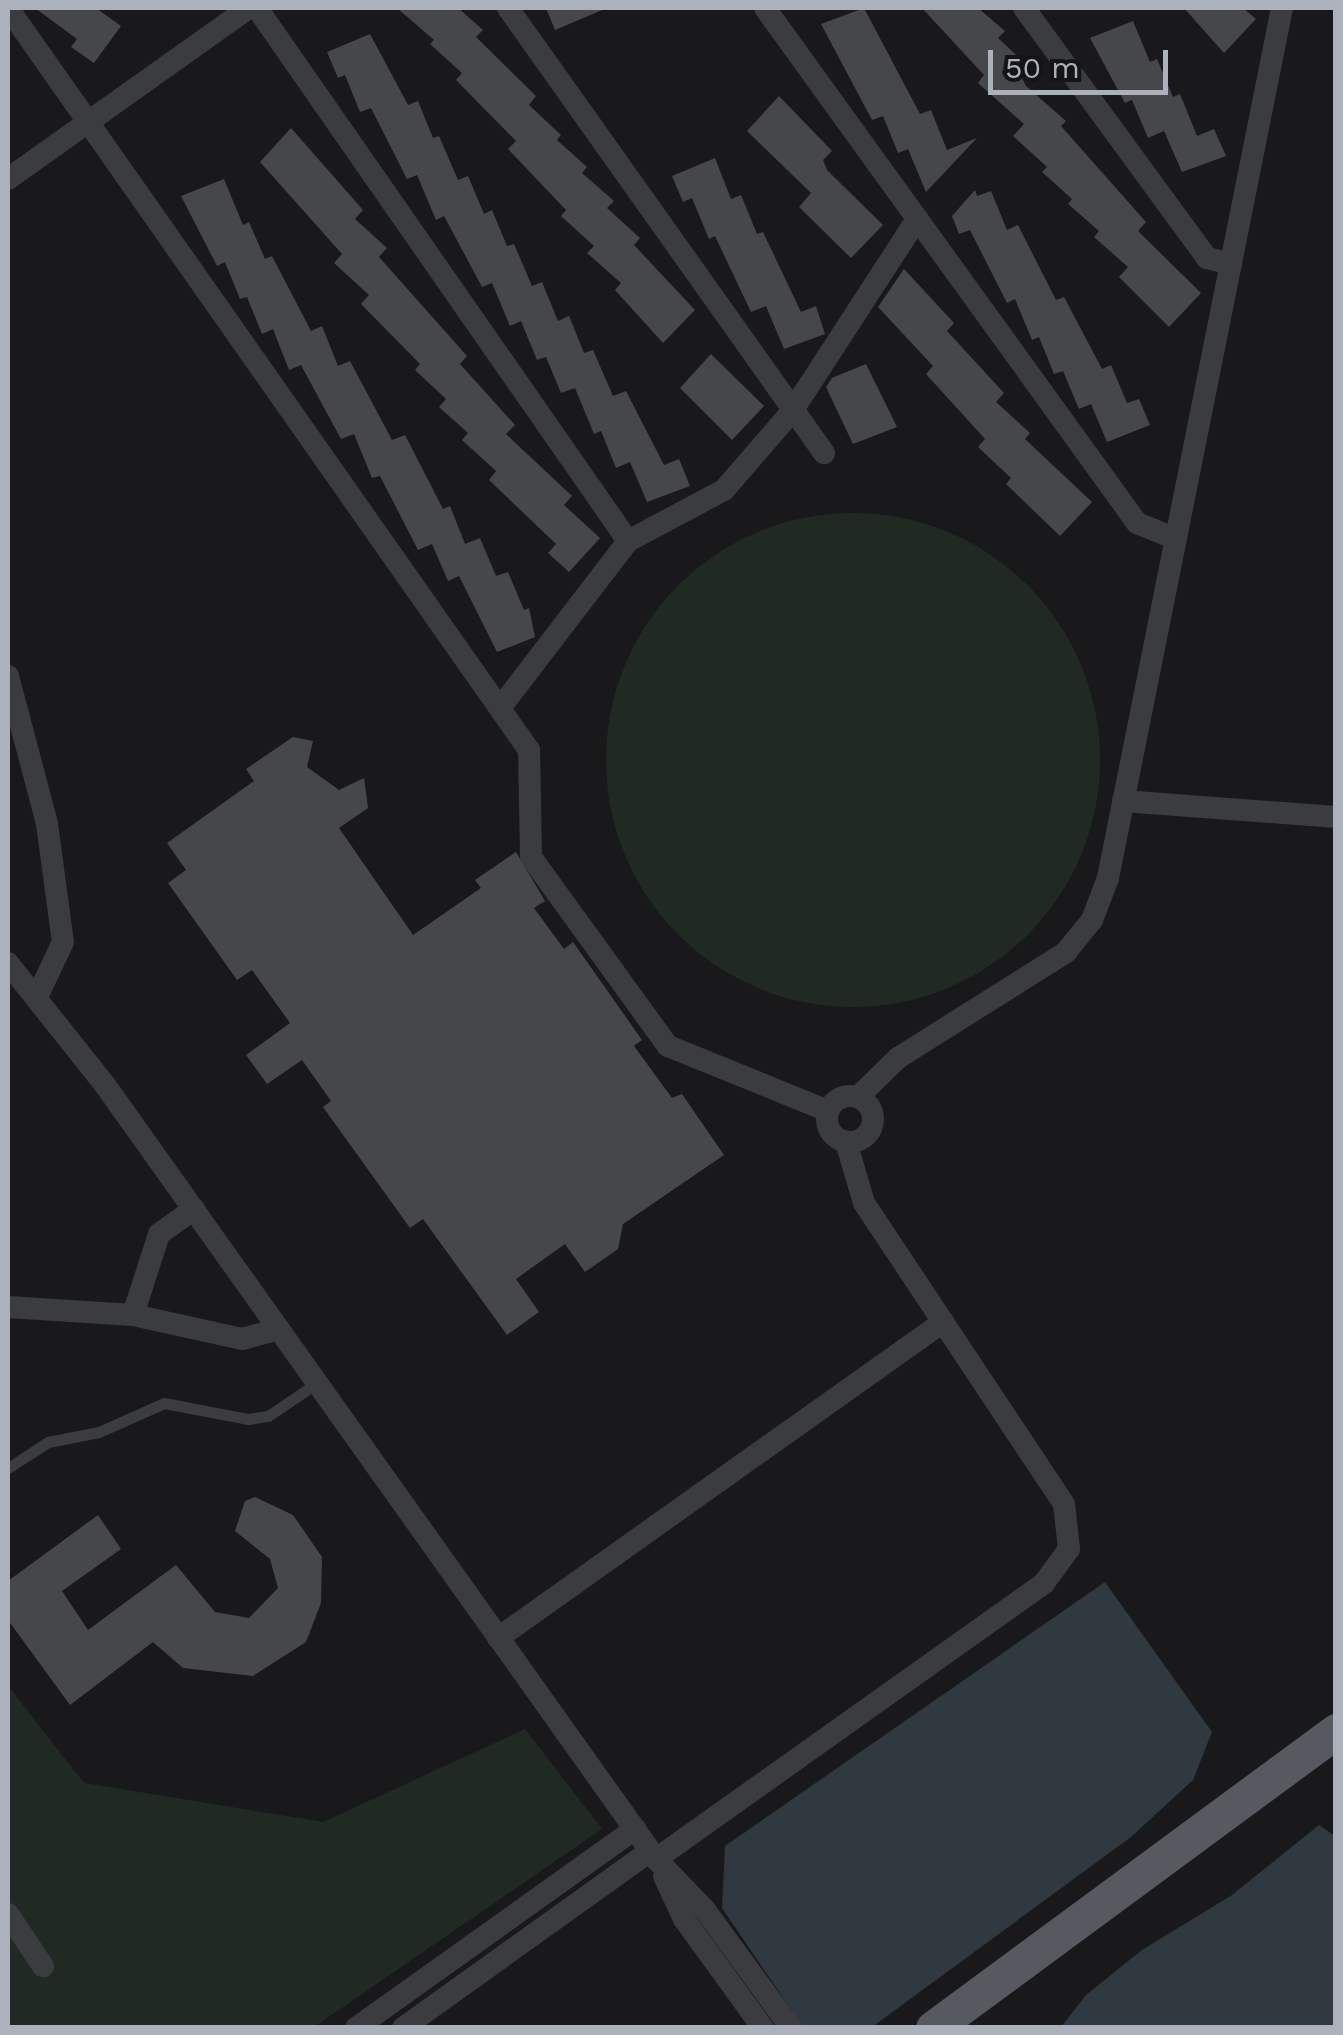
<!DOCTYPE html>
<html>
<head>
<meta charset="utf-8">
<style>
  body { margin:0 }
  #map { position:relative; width:1343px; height:2035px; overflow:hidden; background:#19191b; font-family:"Work Sans",sans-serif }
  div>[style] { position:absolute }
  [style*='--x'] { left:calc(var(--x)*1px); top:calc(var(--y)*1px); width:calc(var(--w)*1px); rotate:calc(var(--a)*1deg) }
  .green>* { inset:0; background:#212a22 }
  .round { border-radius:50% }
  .water>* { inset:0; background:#2f393f }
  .building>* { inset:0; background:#46474b }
  .service>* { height:11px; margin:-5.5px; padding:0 5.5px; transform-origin:5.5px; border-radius:5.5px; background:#3a3c40 }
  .minor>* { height:22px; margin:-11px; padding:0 11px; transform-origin:11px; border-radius:11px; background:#3a3c40 }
  .minor>.ring { margin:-11px; padding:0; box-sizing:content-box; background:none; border:22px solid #3a3c40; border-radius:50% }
  .primary>* { height:35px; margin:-17.5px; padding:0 17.5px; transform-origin:17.5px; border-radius:17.5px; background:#56595f }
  span { translate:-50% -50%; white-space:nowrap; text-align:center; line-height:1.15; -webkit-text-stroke:8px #141416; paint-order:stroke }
  .frame { position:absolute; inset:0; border:10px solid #acb1bb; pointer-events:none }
  .scale { position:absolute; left:988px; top:50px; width:180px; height:45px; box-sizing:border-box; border:5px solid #acb1bb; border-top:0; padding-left:12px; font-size:30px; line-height:35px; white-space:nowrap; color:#acb1bb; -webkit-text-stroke:8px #141416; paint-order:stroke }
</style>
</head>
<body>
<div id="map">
  <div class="green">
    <i class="round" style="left:606px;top:513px;width:494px;height:494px"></i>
    <i style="clip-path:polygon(8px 1686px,84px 1783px,323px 1822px,525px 1729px,602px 1829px,314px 2027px,8px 2027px)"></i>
  </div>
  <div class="water">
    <i style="clip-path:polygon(1105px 1582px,1212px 1732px,1193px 1780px,1131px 1837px,872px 2027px,803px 2027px,722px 1908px,725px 1846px)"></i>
    <i style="clip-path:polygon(1319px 1825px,1335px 1836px,1335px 2027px,1061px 2027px,1086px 1995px,1142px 1950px,1232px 1895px)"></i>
  </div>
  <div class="building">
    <i style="clip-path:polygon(35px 8px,96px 8px,121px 26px,94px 63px,71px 47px,77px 39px)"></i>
    <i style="clip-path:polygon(397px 8px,458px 8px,483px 30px,476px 37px,536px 96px,529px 105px,561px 135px,557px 140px,587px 167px,582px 173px,614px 201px,607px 208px,640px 238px,634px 245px,695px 310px,663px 343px,615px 290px,621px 283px,587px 253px,594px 246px,561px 216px,566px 210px,508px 149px,516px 141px,456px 80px,462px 73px,430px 44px,434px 40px)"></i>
    <i style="clip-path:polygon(546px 8px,607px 8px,555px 30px)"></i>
    <i style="clip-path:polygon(864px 8px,920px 114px,931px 110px,947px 150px,977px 138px,926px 192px,908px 149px,898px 153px,883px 116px,872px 120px,821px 24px)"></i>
    <i style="clip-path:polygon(922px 8px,978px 8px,1005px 31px,998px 38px,1030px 68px,1022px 78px,1026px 86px,1066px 121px,1061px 126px,1146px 222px,1138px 231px,1201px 293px,1169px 327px,1119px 277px,1128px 267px,1094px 237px,1099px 231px,1068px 204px,1072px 199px,1042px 172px,1047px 167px,1013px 136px,1024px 124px,978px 83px,984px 75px)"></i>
    <i style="clip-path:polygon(1184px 8px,1243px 8px,1256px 19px,1224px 53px)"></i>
    <i style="clip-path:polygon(1133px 21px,1150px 62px,1157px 59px,1173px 97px,1180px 94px,1197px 136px,1214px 129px,1226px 156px,1182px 172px,1164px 131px,1148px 138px,1132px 100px,1125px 103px,1090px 38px)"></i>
    <i style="clip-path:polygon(370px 34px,408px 105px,418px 101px,433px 138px,439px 136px,458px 180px,468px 176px,484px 214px,492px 210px,507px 246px,514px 244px,532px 286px,542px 282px,558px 321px,569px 316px,584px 353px,593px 350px,613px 396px,626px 391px,664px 465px,679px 459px,690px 486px,647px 502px,630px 462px,616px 468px,601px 431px,594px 434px,575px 388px,561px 393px,546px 357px,537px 360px,521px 321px,510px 326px,492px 283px,482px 287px,444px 216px,436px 220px,417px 175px,407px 179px,371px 108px,360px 112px,345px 75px,338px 78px,327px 52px)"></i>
    <i style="clip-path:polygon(779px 96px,832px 151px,823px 160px,827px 170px,883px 225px,851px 258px,799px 207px,811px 193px,747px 131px)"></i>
    <i style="clip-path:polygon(291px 128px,363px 210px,355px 219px,387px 248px,379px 257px,467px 356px,460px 364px,515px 425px,506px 434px,572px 496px,564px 505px,600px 538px,569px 572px,548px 553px,556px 544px,489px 480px,496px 471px,462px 440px,468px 433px,439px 407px,446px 399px,415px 370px,420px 364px,361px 304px,369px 295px,334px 263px,342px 254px,260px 162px)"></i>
    <i style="clip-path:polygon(715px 158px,731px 199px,741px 195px,757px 234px,763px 232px,801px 312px,816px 306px,825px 334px,784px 349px,766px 306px,751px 312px,715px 236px,709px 239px,692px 198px,683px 202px,672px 176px)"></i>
    <i style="clip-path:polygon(224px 179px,243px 225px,249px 222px,265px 259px,272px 256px,311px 331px,322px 326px,338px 366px,350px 361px,392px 440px,405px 435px,443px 509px,450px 506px,465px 544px,480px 538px,496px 576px,508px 572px,524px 610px,529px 608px,535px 637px,497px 652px,459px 576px,448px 581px,432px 544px,418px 550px,380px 476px,372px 478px,354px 434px,341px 439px,301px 365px,289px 370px,273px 329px,262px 334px,247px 297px,240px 299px,225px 262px,217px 266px,181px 196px)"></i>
    <i style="clip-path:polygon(975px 190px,977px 196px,991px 191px,1007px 230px,1018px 225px,1056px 300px,1064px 297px,1102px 369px,1111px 365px,1127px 403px,1139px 399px,1150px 425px,1107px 442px,1091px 404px,1079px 409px,1063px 371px,1054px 374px,1039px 337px,1032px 340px,1015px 299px,1007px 303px,970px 230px,959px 234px,952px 216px)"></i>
    <i style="clip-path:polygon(904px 269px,954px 323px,947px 331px,1004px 393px,996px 402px,1030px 433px,1025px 439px,1092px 502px,1060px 536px,1006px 484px,1011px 478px,978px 447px,985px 439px,926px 374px,933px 366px,878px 307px)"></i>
    <i style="clip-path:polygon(711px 354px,764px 406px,732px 440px,680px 388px)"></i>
    <i style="clip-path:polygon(866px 364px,897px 427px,853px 444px,826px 387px,832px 378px)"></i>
    <i style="clip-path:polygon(293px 737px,313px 741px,307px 767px,339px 790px,364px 778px,368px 808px,339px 828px,413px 935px,481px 888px,475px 880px,516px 852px,545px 901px,534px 908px,564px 949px,573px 942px,642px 1040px,634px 1046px,672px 1098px,682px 1094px,724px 1155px,623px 1224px,618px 1249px,585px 1272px,565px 1244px,516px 1279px,539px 1312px,507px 1335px,423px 1219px,410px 1228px,323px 1107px,331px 1101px,302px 1060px,267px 1084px,246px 1055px,290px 1023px,252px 970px,237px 980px,168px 883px,186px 870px,167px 843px,254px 781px,246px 769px)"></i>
    <i style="clip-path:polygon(255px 1497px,293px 1515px,322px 1557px,321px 1603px,306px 1642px,253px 1676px,183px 1668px,153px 1642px,70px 1705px,8px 1620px,8px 1581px,98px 1515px,121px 1549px,62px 1591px,88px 1630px,176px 1565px,215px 1612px,249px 1618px,278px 1588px,270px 1559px,235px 1531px,245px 1501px)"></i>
  </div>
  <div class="service">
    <i style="--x:8;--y:1468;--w:48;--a:-33"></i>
    <i style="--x:48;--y:1442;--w:52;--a:-11.1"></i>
    <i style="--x:99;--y:1432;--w:71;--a:-24"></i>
    <i style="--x:164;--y:1403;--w:86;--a:10.8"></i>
    <i style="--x:248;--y:1419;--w:20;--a:-9"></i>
    <i style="--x:268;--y:1416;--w:59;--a:-34"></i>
  </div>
  <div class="minor">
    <i style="--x:8;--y:8;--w:907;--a:54.93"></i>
    <i style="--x:529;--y:750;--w:107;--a:88.9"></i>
    <i style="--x:531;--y:857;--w:233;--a:54.1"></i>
    <i style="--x:668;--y:1046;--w:173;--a:22.1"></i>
    <i style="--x:257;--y:8;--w:649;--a:55.16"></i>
    <i style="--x:508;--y:8;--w:546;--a:54.62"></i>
    <i style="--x:765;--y:8;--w:635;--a:54.16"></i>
    <i style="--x:1137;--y:523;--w:42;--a:22.3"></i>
    <i style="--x:1024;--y:8;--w:310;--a:53.8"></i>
    <i style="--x:1207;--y:258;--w:25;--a:14"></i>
    <i style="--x:8;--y:179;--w:296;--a:-35.4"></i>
    <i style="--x:8;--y:676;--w:153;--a:75.2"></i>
    <i style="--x:47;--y:824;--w:119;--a:82.3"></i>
    <i style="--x:63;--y:942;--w:61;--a:115.3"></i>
    <i style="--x:500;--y:708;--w:210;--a:-52.5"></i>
    <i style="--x:628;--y:541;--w:109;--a:-28"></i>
    <i style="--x:724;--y:490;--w:106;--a:-49.2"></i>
    <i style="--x:793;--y:410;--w:228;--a:-57"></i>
    <i style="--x:1123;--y:801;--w:214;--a:4.3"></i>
    <i style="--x:8;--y:963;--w:156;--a:51.5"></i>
    <i style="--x:105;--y:1085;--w:950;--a:54.55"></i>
    <i style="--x:656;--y:1859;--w:71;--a:46.1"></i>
    <i style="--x:705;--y:1910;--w:146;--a:53.9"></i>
    <i class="ring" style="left:827px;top:1096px;width:24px;height:24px"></i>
    <i style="--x:858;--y:1097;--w:56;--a:-44.3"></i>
    <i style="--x:898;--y:1058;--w:199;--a:-32.2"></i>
    <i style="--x:1066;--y:952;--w:41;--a:-50.9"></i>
    <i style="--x:1092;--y:920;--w:45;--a:-69.1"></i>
    <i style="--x:1108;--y:878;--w:887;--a:-78.69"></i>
    <i style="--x:8;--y:1307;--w:125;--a:3.7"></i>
    <i style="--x:133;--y:1315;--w:112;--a:12.4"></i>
    <i style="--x:242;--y:1339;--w:38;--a:-15"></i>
    <i style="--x:133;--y:1315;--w:85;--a:-72.2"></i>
    <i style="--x:159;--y:1234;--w:43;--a:-35.5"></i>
    <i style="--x:498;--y:1638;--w:546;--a:-35.38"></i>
    <i style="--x:656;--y:1859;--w:476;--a:-35.4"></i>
    <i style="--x:1044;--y:1583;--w:42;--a:-53.7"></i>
    <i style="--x:1069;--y:1549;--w:45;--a:-96.3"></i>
    <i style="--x:1064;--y:1504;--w:361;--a:-123.6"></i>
    <i style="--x:864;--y:1203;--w:64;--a:-106.4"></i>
    <i style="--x:664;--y:1876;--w:47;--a:65.1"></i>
    <i style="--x:684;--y:1919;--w:135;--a:54.1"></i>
    <i style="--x:8;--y:1914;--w:63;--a:56.1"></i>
    <i style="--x:356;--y:2028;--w:343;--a:-35.5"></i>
    <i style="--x:403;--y:2028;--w:304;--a:-35.6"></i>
  </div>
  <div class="primary">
    <i style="--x:933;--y:2028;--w:501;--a:-36.39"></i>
  </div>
  <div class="frame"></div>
  <div class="scale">50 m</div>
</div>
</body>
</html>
